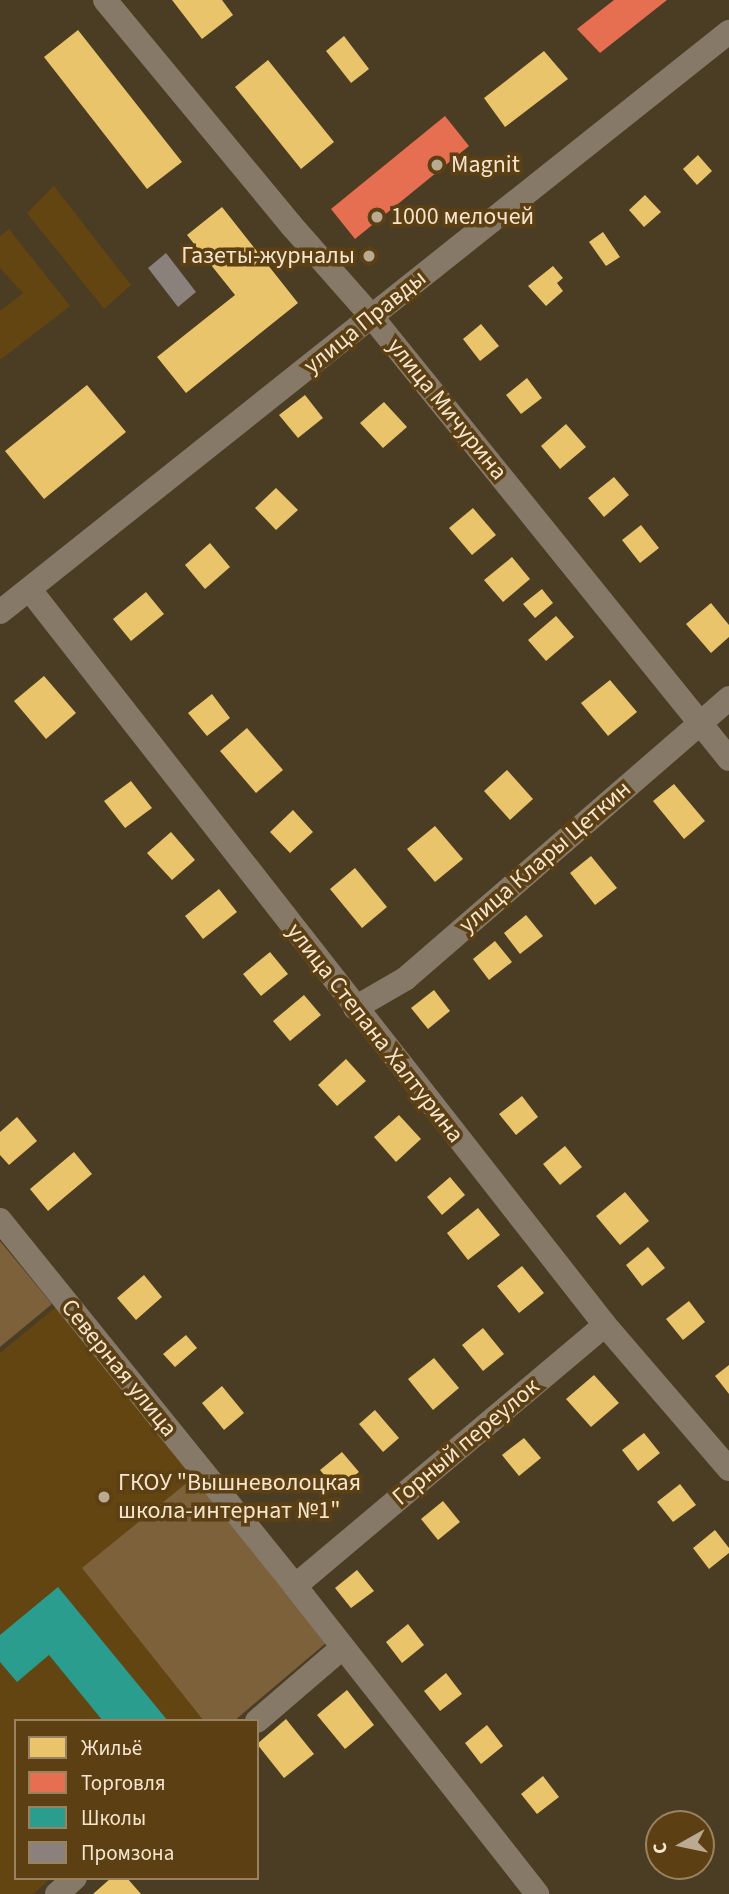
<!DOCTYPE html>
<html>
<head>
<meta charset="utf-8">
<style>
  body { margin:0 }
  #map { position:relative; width:729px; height:1894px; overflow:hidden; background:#4b3c24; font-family:"Source Sans 3",sans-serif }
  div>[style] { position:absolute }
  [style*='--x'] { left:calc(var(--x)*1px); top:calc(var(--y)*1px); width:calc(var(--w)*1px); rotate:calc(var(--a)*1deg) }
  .built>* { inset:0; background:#634512 }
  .green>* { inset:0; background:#7c613a }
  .homes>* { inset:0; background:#e9c46a }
  .shops>* { inset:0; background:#e76f51 }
  .schools>* { inset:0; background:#2a9d8f }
  .industry>* { inset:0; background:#8a817c }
  .minor>* { height:24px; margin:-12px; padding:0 12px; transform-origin:12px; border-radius:12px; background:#867968 }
  .dots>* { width:19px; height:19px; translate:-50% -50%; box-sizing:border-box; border:4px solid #5c4013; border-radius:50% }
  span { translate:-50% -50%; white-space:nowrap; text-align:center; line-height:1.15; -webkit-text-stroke:7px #5c4013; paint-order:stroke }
  .poi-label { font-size:24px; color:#f6e5ce }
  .left { translate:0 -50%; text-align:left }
  .right { translate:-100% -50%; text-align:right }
  .street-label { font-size:24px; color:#f6e5ce }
  .legend { position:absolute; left:14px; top:1719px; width:245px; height:161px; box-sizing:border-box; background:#5c4013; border:2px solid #9a825e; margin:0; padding:9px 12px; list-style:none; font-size:21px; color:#f6e5ce }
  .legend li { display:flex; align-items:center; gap:14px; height:35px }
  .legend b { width:35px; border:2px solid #9a825e }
  .north { position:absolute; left:645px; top:1810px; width:70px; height:70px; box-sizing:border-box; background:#5c4013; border:2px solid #9a825e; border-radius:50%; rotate:261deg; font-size:19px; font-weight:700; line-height:28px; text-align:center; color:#f6e5ce }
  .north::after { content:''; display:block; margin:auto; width:24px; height:32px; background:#baaa92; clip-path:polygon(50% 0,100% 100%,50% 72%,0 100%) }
</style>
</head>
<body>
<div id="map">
  <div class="built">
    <i style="clip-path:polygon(54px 186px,131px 285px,104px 309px,27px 213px)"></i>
    <i style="clip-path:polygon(9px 229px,70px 306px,0 360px,0 311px,23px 293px,0 268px,0 236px)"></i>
    <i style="clip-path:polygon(57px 1306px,322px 1642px,232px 1721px,16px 1721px,16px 1878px,51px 1878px,33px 1894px,0 1894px,0 1353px)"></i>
  </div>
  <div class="green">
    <i style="clip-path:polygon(0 1241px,52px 1304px,0 1347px)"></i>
    <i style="clip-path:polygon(194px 1477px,326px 1643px,234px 1721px,204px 1721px,82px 1568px)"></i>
  </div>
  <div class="homes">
    <i style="clip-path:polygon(172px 0,222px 0,233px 15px,202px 39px)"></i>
    <i style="clip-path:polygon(78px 30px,182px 162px,147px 189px,44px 57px)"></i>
    <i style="clip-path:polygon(344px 36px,369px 69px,351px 83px,326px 51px)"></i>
    <i style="clip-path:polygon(544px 51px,568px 79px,505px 127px,484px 98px)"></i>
    <i style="clip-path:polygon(268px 60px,334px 142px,301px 169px,235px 87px)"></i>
    <i style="clip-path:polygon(698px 155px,712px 171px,697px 185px,683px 169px)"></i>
    <i style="clip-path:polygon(645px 195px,661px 212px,644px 227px,629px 210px)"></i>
    <i style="clip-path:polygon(222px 207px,298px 303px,186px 393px,157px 357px,235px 295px,187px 235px)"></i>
    <i style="clip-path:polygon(603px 232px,620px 257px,606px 266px,589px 242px)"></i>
    <i style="clip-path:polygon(553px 266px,563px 278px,557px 283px,563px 291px,546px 306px,528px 286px)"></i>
    <i style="clip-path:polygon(481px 324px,499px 346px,480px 361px,463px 339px)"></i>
    <i style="clip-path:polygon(527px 378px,542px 398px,521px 414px,506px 395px)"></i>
    <i style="clip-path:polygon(87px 385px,126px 432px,44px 499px,5px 451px)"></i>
    <i style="clip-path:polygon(305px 395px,323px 418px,298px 438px,279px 415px)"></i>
    <i style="clip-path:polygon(384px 402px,407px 427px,383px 448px,360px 423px)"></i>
    <i style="clip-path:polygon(566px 424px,586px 447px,560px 469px,541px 446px)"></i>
    <i style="clip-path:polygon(614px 477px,629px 495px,604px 517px,588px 498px)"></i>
    <i style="clip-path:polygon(276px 488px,298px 510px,276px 530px,255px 508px)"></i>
    <i style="clip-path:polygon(473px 508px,496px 535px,472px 555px,449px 528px)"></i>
    <i style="clip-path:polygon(641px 525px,659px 548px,640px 563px,622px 540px)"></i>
    <i style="clip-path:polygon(210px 543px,230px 567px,205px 589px,185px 565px)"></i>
    <i style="clip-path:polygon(512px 557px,530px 579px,503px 602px,484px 580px)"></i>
    <i style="clip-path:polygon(542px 589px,553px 603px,535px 618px,523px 604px)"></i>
    <i style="clip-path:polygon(146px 592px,164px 614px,131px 641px,113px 619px)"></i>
    <i style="clip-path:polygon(711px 603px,729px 625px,729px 637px,711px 653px,686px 624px)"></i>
    <i style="clip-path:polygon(556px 616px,574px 637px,546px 661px,528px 640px)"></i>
    <i style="clip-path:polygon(44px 676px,76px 713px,46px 739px,14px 701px)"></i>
    <i style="clip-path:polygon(610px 680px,637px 712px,608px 736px,581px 703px)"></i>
    <i style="clip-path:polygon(212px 694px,230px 718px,207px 736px,188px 713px)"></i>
    <i style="clip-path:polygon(247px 728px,283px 770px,256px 793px,220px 751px)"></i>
    <i style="clip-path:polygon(507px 770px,533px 799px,510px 820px,484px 791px)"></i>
    <i style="clip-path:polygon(131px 781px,152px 808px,125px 828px,104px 801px)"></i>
    <i style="clip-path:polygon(674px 784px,705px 821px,684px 839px,653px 801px)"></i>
    <i style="clip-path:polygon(293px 810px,313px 832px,290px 853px,270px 832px)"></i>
    <i style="clip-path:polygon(435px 826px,463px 859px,435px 882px,407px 849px)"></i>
    <i style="clip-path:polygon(171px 832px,195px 860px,172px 880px,147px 853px)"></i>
    <i style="clip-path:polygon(591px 856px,617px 888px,595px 905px,570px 873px)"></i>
    <i style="clip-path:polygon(355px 868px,387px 907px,362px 928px,330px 889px)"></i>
    <i style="clip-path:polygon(219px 889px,237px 912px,203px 939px,185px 916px)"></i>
    <i style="clip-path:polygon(526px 915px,543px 936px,520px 954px,504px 933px)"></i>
    <i style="clip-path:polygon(495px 941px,512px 962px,489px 980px,473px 959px)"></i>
    <i style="clip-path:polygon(270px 952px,288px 974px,261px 996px,243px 974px)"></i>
    <i style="clip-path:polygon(434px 990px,450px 1011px,428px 1029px,411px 1008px)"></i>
    <i style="clip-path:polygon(304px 995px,321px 1015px,290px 1041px,273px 1021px)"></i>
    <i style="clip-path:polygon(346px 1059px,366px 1081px,337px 1106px,318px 1085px)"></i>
    <i style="clip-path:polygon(522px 1096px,538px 1117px,516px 1135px,499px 1114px)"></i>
    <i style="clip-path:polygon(399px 1115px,421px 1139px,396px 1162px,374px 1137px)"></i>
    <i style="clip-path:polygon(17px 1117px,37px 1141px,9px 1165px,0 1155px,0 1132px)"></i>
    <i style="clip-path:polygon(565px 1146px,582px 1167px,560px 1185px,543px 1164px)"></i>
    <i style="clip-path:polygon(74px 1152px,92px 1174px,48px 1211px,30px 1189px)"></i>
    <i style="clip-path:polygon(450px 1177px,465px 1195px,442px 1215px,427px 1197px)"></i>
    <i style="clip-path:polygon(625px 1192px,649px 1221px,620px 1245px,596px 1216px)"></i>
    <i style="clip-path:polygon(478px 1208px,500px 1235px,468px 1260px,447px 1233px)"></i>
    <i style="clip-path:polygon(648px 1247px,665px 1268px,642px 1286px,626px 1265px)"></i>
    <i style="clip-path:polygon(522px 1266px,544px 1293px,519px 1313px,497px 1286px)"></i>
    <i style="clip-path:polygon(144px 1275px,162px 1297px,136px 1320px,117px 1298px)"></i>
    <i style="clip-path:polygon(689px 1301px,705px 1322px,683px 1340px,666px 1319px)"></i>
    <i style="clip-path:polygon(483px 1328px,504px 1354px,483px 1371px,462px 1345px)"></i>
    <i style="clip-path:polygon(186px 1335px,197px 1348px,175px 1367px,163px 1354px)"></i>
    <i style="clip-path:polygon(434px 1358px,459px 1388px,433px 1410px,408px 1379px)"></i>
    <i style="clip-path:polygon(729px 1365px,729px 1394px,715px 1376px)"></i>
    <i style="clip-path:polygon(594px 1375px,619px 1403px,591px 1427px,566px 1399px)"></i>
    <i style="clip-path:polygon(222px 1386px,244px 1413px,224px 1430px,202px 1403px)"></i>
    <i style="clip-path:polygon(375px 1410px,399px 1438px,383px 1452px,359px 1424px)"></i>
    <i style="clip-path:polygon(644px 1433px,660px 1453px,638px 1471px,622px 1450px)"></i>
    <i style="clip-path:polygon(524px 1438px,541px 1458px,519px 1476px,502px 1455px)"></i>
    <i style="clip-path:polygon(342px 1452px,359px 1472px,337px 1490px,320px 1470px)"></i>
    <i style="clip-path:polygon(680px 1484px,696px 1505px,673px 1522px,657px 1502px)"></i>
    <i style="clip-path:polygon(443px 1501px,460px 1522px,438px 1540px,421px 1519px)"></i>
    <i style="clip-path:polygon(715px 1530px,729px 1548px,729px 1553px,709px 1569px,693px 1548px)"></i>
    <i style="clip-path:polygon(357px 1570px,374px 1591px,351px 1608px,335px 1588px)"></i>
    <i style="clip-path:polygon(408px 1624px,424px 1645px,402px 1663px,386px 1642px)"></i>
    <i style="clip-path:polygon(446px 1673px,462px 1694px,440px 1711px,424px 1691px)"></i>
    <i style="clip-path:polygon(347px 1690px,374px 1725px,345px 1749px,317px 1715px)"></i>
    <i style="clip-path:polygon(286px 1719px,314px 1754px,284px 1778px,257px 1744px)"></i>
    <i style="clip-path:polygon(487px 1725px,503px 1746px,481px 1764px,465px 1743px)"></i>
    <i style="clip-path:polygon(543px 1776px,559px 1797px,537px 1814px,521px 1794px)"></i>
    <i style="clip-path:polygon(111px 1878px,127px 1878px,141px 1894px,93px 1894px)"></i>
  </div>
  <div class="shops">
    <i style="clip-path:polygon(614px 0,667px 0,600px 53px,577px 29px)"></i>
    <i style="clip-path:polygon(445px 116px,469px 146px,355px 239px,331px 209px)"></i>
  </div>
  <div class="schools">
    <i style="clip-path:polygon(58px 1587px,168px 1721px,103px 1721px,49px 1655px,17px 1682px,0 1662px,0 1635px)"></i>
  </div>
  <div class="industry">
    <i style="clip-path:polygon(166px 253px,196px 292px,178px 307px,148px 268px)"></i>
  </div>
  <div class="minor">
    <i style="--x:105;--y:0;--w:292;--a:50.4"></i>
    <i style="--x:291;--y:225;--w:123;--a:48.6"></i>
    <i style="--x:372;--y:317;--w:568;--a:51.07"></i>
    <i style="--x:30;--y:590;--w:933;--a:51.96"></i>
    <i style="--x:605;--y:1325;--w:190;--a:49.3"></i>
    <i style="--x:0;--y:612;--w:932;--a:-38.51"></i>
    <i style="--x:355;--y:1008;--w:58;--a:-30.1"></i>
    <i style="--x:405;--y:979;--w:429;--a:-40.9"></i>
    <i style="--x:0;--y:1220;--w:470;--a:51.1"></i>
    <i style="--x:295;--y:1586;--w:392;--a:51.8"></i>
    <i style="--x:295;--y:1586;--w:405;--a:-40.1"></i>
    <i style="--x:257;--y:1721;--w:113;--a:-40.7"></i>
    <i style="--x:57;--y:1894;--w:24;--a:-42"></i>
  </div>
  <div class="dots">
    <i style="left:437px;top:165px;background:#baaa92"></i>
    <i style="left:377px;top:217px;background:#baaa92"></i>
    <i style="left:369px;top:256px;background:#baaa92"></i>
    <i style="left:104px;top:1497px;background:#baaa92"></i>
  </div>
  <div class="poi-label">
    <span class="left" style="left:451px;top:165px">Magnit</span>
    <span class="left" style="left:391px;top:217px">1000 мелочей</span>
    <span class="right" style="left:355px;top:256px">Газеты-журналы</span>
    <span class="left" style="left:118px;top:1497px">ГКОУ "Вышневолоцкая<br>школа-интернат №1"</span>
  </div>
  <div class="street-label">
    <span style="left:365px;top:322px;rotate:-39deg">улица Правды</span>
    <span style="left:447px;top:409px;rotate:51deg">улица Мичурина</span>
    <span style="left:545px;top:857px;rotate:-41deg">улица Клары Цеткин</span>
    <span style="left:375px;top:1033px;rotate:52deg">улица Степана Халтурина</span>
    <span style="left:119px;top:1368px;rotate:51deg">Северная улица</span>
    <span style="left:466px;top:1442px;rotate:-40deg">Горный переулок</span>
  </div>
  <ul class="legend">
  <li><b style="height:19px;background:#e9c46a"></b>Жильё</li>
  <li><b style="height:19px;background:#e76f51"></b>Торговля</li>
  <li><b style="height:19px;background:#2a9d8f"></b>Школы</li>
  <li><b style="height:19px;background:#8a817c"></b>Промзона</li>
  </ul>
  <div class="north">С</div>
</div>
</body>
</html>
